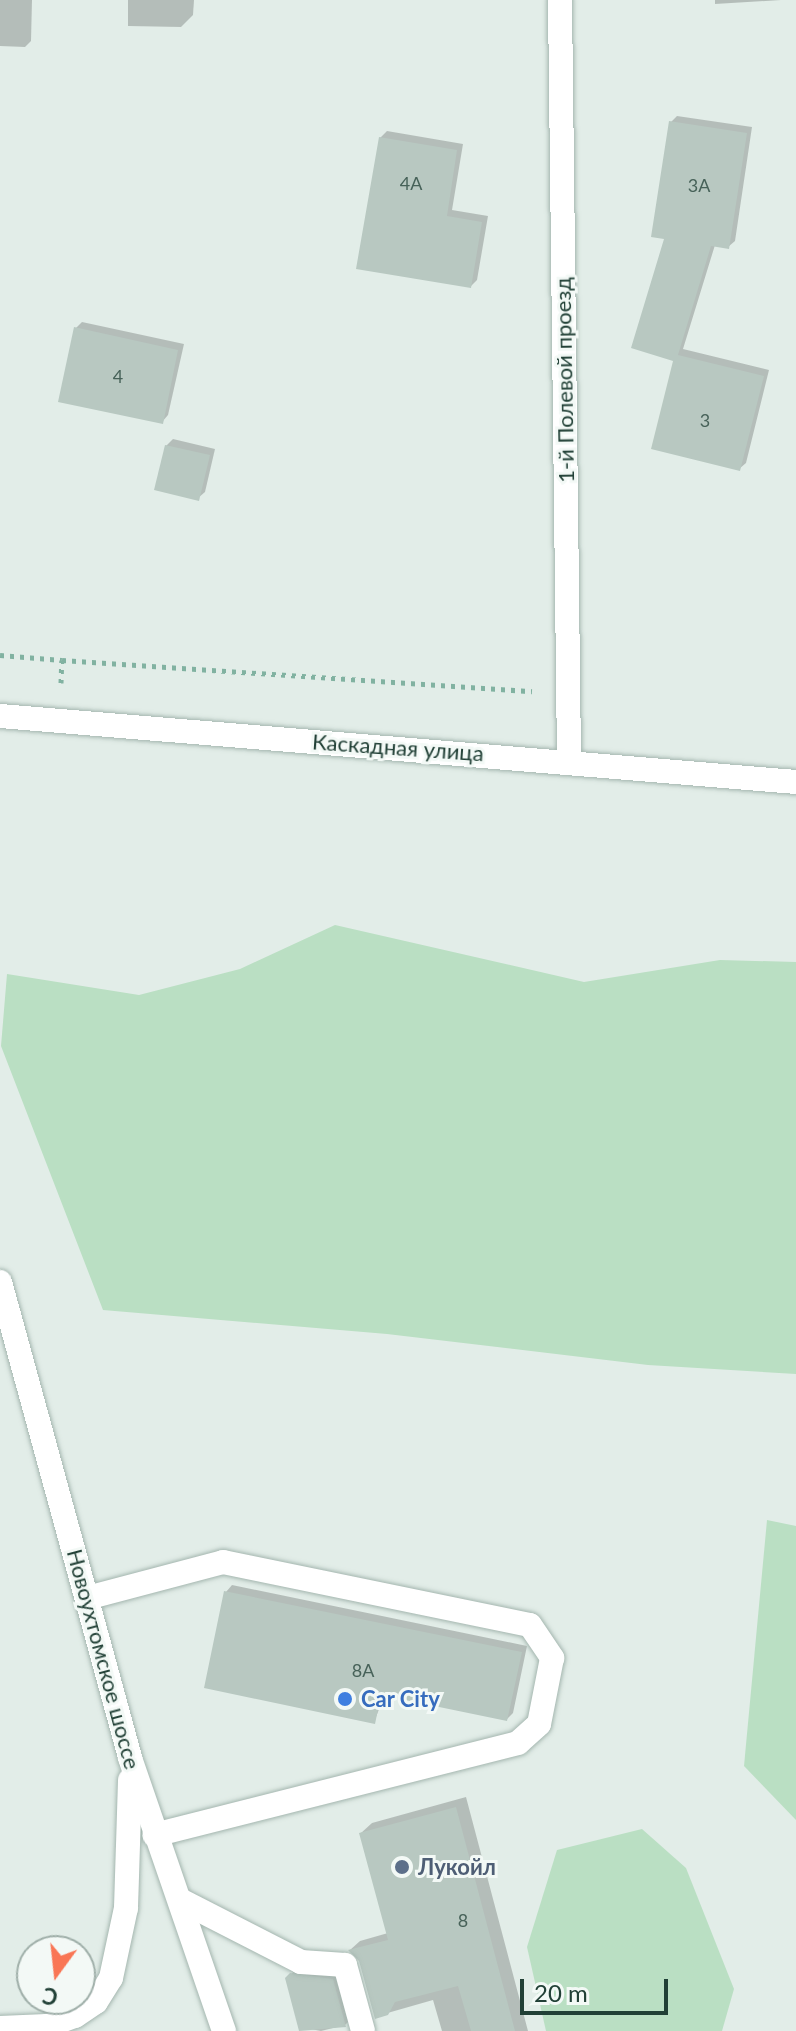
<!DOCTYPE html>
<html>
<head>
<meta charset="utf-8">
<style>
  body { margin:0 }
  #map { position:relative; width:796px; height:2031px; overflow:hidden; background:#e2ede8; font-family:Lato,sans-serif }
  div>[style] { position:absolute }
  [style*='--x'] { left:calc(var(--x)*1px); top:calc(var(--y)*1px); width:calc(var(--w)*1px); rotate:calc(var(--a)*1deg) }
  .green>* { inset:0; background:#badfc3 }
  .shadow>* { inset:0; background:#0003 }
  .building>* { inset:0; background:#b8c8c1 }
  .path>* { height:5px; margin-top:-2.5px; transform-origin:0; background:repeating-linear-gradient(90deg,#81b2a1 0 4px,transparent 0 10px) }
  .roads { filter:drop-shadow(0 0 2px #a4b6af) drop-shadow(0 0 2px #a4b6af) }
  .service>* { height:24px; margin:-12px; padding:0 12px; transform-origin:12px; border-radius:12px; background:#fff }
  .minor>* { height:24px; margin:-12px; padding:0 12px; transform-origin:12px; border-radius:12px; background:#fff }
  .tertiary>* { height:24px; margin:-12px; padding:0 12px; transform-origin:12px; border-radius:12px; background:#fff }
  .dots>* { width:22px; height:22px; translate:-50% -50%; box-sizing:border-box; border:4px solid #f3f9f6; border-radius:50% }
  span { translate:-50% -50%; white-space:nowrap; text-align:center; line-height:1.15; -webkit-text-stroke:6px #f3f9f6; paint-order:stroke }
  .number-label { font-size:18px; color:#476259 }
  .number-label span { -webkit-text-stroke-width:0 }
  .street-label { font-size:22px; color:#214036 }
  .shop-label { font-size:22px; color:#366cbe; font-weight:700 }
  .left { translate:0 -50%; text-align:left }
  .service-label { font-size:22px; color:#4e5e75; font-weight:700 }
  .north { position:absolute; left:16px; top:1935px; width:80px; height:80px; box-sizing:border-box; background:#f3f9f6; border:2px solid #9fafa9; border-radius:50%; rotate:195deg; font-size:22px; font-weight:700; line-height:32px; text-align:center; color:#214036 }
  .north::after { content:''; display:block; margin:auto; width:28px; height:36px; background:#f97655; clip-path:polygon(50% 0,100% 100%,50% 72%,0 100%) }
  .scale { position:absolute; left:520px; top:1979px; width:148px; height:36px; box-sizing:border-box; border:4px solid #214036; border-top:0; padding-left:10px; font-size:24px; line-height:28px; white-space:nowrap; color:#214036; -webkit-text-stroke:6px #f3f9f6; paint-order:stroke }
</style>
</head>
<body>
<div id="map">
  <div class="green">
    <i style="clip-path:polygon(335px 925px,584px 982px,720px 960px,796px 962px,796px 1374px,648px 1365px,387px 1334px,103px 1310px,1px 1046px,7px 974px,139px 995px,240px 969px)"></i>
    <i style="clip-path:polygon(767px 1520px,796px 1526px,796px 1820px,744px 1766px)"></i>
    <i style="clip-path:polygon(642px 1829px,686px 1868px,734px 1989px,722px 2031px,546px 2031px,527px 1947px,557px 1850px)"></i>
  </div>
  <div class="shadow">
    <i style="clip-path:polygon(0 0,32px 0,31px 41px,25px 47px,0 46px)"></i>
    <i style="clip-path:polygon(128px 0,194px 0,193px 15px,181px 27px,128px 26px)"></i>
    <i style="clip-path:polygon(715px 0,781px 0,715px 4px)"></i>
    <i style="clip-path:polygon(677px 116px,752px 127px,735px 241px,728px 247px,715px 245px,683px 349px,769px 370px,746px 463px,739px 469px,675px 359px,667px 237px,671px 122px)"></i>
    <i style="clip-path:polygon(387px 131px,463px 144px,452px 210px,488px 216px,477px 280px,471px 286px,380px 138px)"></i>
    <i style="clip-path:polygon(82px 322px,184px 344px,168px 415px,162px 422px,76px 328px)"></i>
    <i style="clip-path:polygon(173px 439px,215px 449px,205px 492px,198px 498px,166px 446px)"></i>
    <i style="clip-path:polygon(232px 1585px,527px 1646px,513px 1713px,507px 1719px,385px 1694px,374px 1722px,226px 1592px)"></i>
    <i style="clip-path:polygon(466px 1797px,528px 2031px,442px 2031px,433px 2000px,377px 2016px,361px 1960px,350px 1950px,360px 1941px,388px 1933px,361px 1833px,372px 1823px)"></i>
    <i style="clip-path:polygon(298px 1968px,339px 1974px,352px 2018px,345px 2025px,321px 2031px,300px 2027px,287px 1978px)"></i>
  </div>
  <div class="building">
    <i style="clip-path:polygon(669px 121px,747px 133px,729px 249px,711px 246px,678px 355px,764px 376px,740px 471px,651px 449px,673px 361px,631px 348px,664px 239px,651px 237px)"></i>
    <i style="clip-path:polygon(379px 137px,457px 150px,447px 216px,482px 222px,471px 288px,356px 269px)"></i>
    <i style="clip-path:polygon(74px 327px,178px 350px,163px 424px,58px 402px)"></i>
    <i style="clip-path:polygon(165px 445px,210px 455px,199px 501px,154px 490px)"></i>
    <i style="clip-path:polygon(224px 1591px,522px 1652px,507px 1721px,381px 1695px,375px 1724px,204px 1688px)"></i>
    <i style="clip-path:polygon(456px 1807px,515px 2031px,471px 2031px,458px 1986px,395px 2002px,388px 2015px,375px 2019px,359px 1961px,348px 1950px,388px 1940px,359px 1833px)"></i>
    <i style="clip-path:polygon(290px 1973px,333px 1979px,346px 2027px,299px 2031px,285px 1978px)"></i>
  </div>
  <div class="path">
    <i style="--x:0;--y:655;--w:62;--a:4.6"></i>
    <i style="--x:61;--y:683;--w:23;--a:-88"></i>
    <i style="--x:62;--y:660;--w:471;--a:3.8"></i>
  </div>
  <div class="roads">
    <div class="service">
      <i style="--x:87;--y:1598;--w:141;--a:-14.8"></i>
      <i style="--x:223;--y:1562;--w:313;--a:11.6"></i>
      <i style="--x:530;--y:1625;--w:40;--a:56"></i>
      <i style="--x:552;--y:1658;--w:67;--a:101.1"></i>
      <i style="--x:539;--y:1724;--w:28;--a:138"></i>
      <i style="--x:518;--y:1743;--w:375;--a:165.8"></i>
      <i style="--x:180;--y:1900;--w:136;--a:27.1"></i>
      <i style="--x:301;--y:1962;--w:44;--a:3.9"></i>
      <i style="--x:345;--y:1965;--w:68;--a:74.7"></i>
    </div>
    <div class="minor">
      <i style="--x:560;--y:0;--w:759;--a:89.32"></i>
    </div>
    <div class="tertiary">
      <i style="--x:0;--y:716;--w:799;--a:4.74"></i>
      <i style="--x:0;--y:1282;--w:493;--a:74.7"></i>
      <i style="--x:130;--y:1758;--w:289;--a:71"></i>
      <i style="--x:0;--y:2028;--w:47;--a:-2.4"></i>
      <i style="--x:47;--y:2026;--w:30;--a:-20"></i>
      <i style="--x:75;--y:2016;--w:25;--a:-34"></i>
      <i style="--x:96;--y:2002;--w:28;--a:-58"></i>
      <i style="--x:111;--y:1978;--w:72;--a:-77.9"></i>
      <i style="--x:126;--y:1908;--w:128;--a:-88.2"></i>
    </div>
  </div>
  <div class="dots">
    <i style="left:345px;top:1699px;background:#3f7fe0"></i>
    <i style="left:402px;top:1867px;background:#5c6f8a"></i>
  </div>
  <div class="number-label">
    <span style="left:411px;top:183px">4А</span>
    <span style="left:699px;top:185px">3А</span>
    <span style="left:118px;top:376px">4</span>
    <span style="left:705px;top:420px">3</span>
    <span style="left:363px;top:1670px">8А</span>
    <span style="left:463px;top:1920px">8</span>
  </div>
  <div class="street-label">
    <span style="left:564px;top:380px;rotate:-91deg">1-й Полевой проезд</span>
    <span style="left:398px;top:747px;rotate:4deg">Каскадная улица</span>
    <span style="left:104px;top:1659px;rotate:75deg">Новоухтомское шоссе</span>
  </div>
  <div class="shop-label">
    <span class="left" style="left:361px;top:1699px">Car City</span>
  </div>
  <div class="service-label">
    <span class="left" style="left:418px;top:1867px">Лукойл</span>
  </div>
  <div class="north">С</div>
  <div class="scale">20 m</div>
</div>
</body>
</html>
